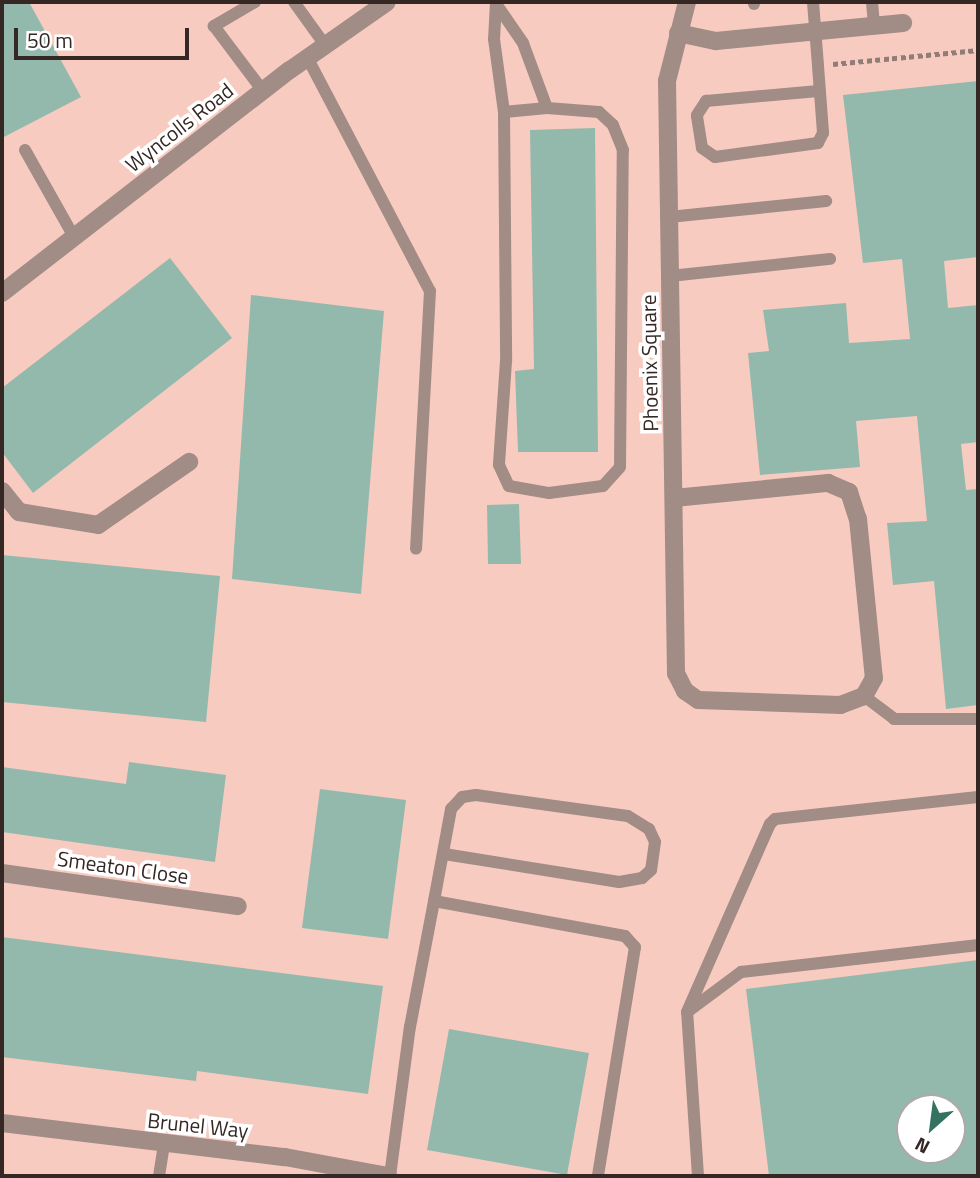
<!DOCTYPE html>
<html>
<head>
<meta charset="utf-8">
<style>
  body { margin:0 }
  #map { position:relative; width:980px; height:1178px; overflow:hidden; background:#fadcd4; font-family:"Titillium Web",sans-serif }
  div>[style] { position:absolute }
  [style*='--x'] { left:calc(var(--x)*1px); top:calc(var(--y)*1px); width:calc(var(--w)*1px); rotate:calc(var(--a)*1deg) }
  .built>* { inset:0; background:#f8cbc0 }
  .building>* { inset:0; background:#93b9ad }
  .path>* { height:4.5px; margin-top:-2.25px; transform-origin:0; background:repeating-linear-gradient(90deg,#927c77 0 5px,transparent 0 8.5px) }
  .service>* { height:12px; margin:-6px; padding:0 6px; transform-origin:6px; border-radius:6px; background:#a18c86 }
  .minor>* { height:18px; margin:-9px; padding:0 9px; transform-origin:9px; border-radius:9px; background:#a18c86 }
  .tertiary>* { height:18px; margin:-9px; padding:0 9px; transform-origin:9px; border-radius:9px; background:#a18c86 }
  span { translate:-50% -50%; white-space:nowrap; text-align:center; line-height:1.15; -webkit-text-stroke:7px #fff; paint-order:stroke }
  .street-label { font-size:21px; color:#352724 }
  .frame { position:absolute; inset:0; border:4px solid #352724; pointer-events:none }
  .north { position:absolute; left:896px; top:1094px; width:70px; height:70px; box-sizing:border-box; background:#fff; border:2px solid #aea9a7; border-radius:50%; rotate:208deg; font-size:19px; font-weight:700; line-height:28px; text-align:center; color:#352724 }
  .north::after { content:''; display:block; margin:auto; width:24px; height:32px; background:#337362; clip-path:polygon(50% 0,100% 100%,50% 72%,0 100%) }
  .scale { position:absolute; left:14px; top:28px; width:175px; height:32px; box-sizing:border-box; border:4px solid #352724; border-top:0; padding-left:9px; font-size:21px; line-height:24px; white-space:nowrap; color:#352724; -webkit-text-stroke:5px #fff; paint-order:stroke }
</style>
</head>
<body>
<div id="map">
  <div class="built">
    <i style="clip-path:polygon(evenodd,2px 2px,978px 2px,978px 1176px,2px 1176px,2px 2px,910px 1108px,952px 1108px,952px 1150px,910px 1150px,910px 1108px)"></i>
  </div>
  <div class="building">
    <i style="clip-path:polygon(2px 2px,29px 2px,81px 97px,2px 138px)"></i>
    <i style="clip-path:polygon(978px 81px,978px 257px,944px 261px,948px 308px,978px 305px,978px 442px,961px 444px,966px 490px,978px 489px,978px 705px,946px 709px,934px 581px,893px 585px,887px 523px,927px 521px,917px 416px,856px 421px,860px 467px,760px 475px,748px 353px,769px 351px,763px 310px,846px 303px,849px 343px,910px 339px,902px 259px,863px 263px,843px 95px)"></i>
    <i style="clip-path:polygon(595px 128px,598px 452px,518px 452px,515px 371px,534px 369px,530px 130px)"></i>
    <i style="clip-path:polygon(170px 258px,232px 338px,33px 493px,2px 452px,2px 388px)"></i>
    <i style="clip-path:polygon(251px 295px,384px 311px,361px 594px,232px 579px)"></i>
    <i style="clip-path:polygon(519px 504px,521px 564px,488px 564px,487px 505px)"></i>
    <i style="clip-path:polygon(2px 555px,220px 576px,206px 722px,2px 702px)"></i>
    <i style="clip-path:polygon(129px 762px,226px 775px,215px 862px,2px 832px,2px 767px,126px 784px)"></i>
    <i style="clip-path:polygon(320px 789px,406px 800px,388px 939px,302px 928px)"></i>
    <i style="clip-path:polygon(2px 937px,383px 986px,368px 1094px,197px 1071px,196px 1081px,2px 1057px)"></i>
    <i style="clip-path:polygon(evenodd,978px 960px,978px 1176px,769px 1176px,746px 989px,978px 960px,910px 1108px,952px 1108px,952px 1150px,910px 1150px,910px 1108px)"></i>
    <i style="clip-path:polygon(449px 1029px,589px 1053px,567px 1175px,427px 1150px)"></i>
  </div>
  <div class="path">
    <i style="--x:833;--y:64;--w:146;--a:-5.5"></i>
  </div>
  <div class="service">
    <i style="--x:255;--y:2;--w:48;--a:149.7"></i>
    <i style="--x:214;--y:26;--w:81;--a:53"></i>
    <i style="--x:294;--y:2;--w:53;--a:54.2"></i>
    <i style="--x:496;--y:2;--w:37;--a:93"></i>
    <i style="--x:494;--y:39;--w:74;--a:82.2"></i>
    <i style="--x:504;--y:112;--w:249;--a:89.5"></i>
    <i style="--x:506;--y:361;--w:104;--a:93.9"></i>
    <i style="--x:499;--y:465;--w:23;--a:65"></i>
    <i style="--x:509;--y:486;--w:41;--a:9.9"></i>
    <i style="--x:549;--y:493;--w:54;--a:-7.4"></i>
    <i style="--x:603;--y:486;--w:25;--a:-48"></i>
    <i style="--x:620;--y:467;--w:317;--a:-89.5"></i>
    <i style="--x:623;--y:150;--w:27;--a:-112"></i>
    <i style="--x:613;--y:125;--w:19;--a:-137"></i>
    <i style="--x:599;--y:112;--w:52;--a:-175.6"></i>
    <i style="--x:547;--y:108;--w:69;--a:-110.3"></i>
    <i style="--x:523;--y:43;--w:46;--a:-124.4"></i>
    <i style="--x:754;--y:2;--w:2;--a:90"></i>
    <i style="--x:813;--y:2;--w:64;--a:85.5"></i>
    <i style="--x:818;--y:66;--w:67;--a:85.7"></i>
    <i style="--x:823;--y:133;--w:11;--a:117"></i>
    <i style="--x:818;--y:143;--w:104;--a:172.3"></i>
    <i style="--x:715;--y:157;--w:16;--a:-145"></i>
    <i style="--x:702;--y:148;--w:33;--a:-99"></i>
    <i style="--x:697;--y:115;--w:17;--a:-57"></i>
    <i style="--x:706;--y:101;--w:113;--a:-5.1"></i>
    <i style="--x:872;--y:2;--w:24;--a:85"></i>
    <i style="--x:307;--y:57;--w:264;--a:62.3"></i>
    <i style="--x:430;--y:291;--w:258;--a:93.1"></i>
    <i style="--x:504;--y:112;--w:43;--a:-5.3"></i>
    <i style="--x:25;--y:150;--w:100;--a:60.6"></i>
    <i style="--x:669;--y:217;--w:158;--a:-5.8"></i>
    <i style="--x:670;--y:276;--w:161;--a:-6.1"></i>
    <i style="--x:864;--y:696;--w:38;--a:37"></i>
    <i style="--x:894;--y:719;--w:84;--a:0"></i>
    <i style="--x:434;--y:901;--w:94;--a:-79.5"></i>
    <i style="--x:451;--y:809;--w:16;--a:-47"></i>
    <i style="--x:462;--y:797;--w:14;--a:-8"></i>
    <i style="--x:476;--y:795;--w:153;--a:7.9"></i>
    <i style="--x:628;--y:816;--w:25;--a:32"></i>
    <i style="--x:649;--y:829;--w:14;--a:65"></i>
    <i style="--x:655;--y:842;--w:28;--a:98"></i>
    <i style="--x:651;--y:870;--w:12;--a:138"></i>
    <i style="--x:642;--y:878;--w:23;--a:170"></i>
    <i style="--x:619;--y:882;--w:177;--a:-170.9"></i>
    <i style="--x:690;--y:1010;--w:64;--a:-36.7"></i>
    <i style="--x:741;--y:972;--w:239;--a:-6.5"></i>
    <i style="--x:159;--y:1176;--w:32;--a:-81"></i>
    <i style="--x:390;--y:1176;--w:150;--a:-82.4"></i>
    <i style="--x:410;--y:1027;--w:128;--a:-79.2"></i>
    <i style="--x:434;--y:901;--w:194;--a:10.4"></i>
    <i style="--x:625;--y:936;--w:15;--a:48"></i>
    <i style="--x:635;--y:947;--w:232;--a:99.2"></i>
    <i style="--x:698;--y:1176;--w:164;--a:-93.8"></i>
    <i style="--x:687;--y:1012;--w:206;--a:-66.2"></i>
    <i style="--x:770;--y:824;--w:7;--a:-45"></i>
    <i style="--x:775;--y:819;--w:204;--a:-6.2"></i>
  </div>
  <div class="minor">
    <i style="--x:678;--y:33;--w:39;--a:12"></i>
    <i style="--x:716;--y:41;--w:188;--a:-5.5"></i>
    <i style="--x:2;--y:491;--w:27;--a:51"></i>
    <i style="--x:19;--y:512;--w:80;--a:9.3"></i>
    <i style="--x:98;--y:525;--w:111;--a:-34.7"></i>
    <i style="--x:674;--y:498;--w:155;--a:-5.6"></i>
    <i style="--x:828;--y:483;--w:23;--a:23"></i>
    <i style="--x:849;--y:492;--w:28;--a:72"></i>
    <i style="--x:858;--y:519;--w:160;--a:84.3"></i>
    <i style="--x:874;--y:678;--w:21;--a:119"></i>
    <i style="--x:864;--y:696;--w:25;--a:159"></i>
    <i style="--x:841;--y:705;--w:143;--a:-178"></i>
    <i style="--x:698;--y:700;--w:16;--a:-145"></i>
    <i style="--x:685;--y:691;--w:20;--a:-117"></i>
    <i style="--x:676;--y:673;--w:592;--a:-90.87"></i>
    <i style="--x:667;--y:81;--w:81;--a:-75.8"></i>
    <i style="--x:2;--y:873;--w:238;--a:8"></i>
    <i style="--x:2;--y:1123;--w:285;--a:6.9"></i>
    <i style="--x:285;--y:1157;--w:105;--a:10.5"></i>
  </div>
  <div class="tertiary">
    <i style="--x:2;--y:293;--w:364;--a:-37.8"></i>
    <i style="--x:290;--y:70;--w:118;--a:-35"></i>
  </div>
  <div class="street-label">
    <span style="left:179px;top:127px;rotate:-38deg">Wyncolls Road</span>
    <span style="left:649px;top:363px;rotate:-91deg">Phoenix Square</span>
    <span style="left:123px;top:867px;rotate:8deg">Smeaton Close</span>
    <span style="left:198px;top:1125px;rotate:6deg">Brunel Way</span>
  </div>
  <div class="frame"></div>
  <div class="north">N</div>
  <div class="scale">50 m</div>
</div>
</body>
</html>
